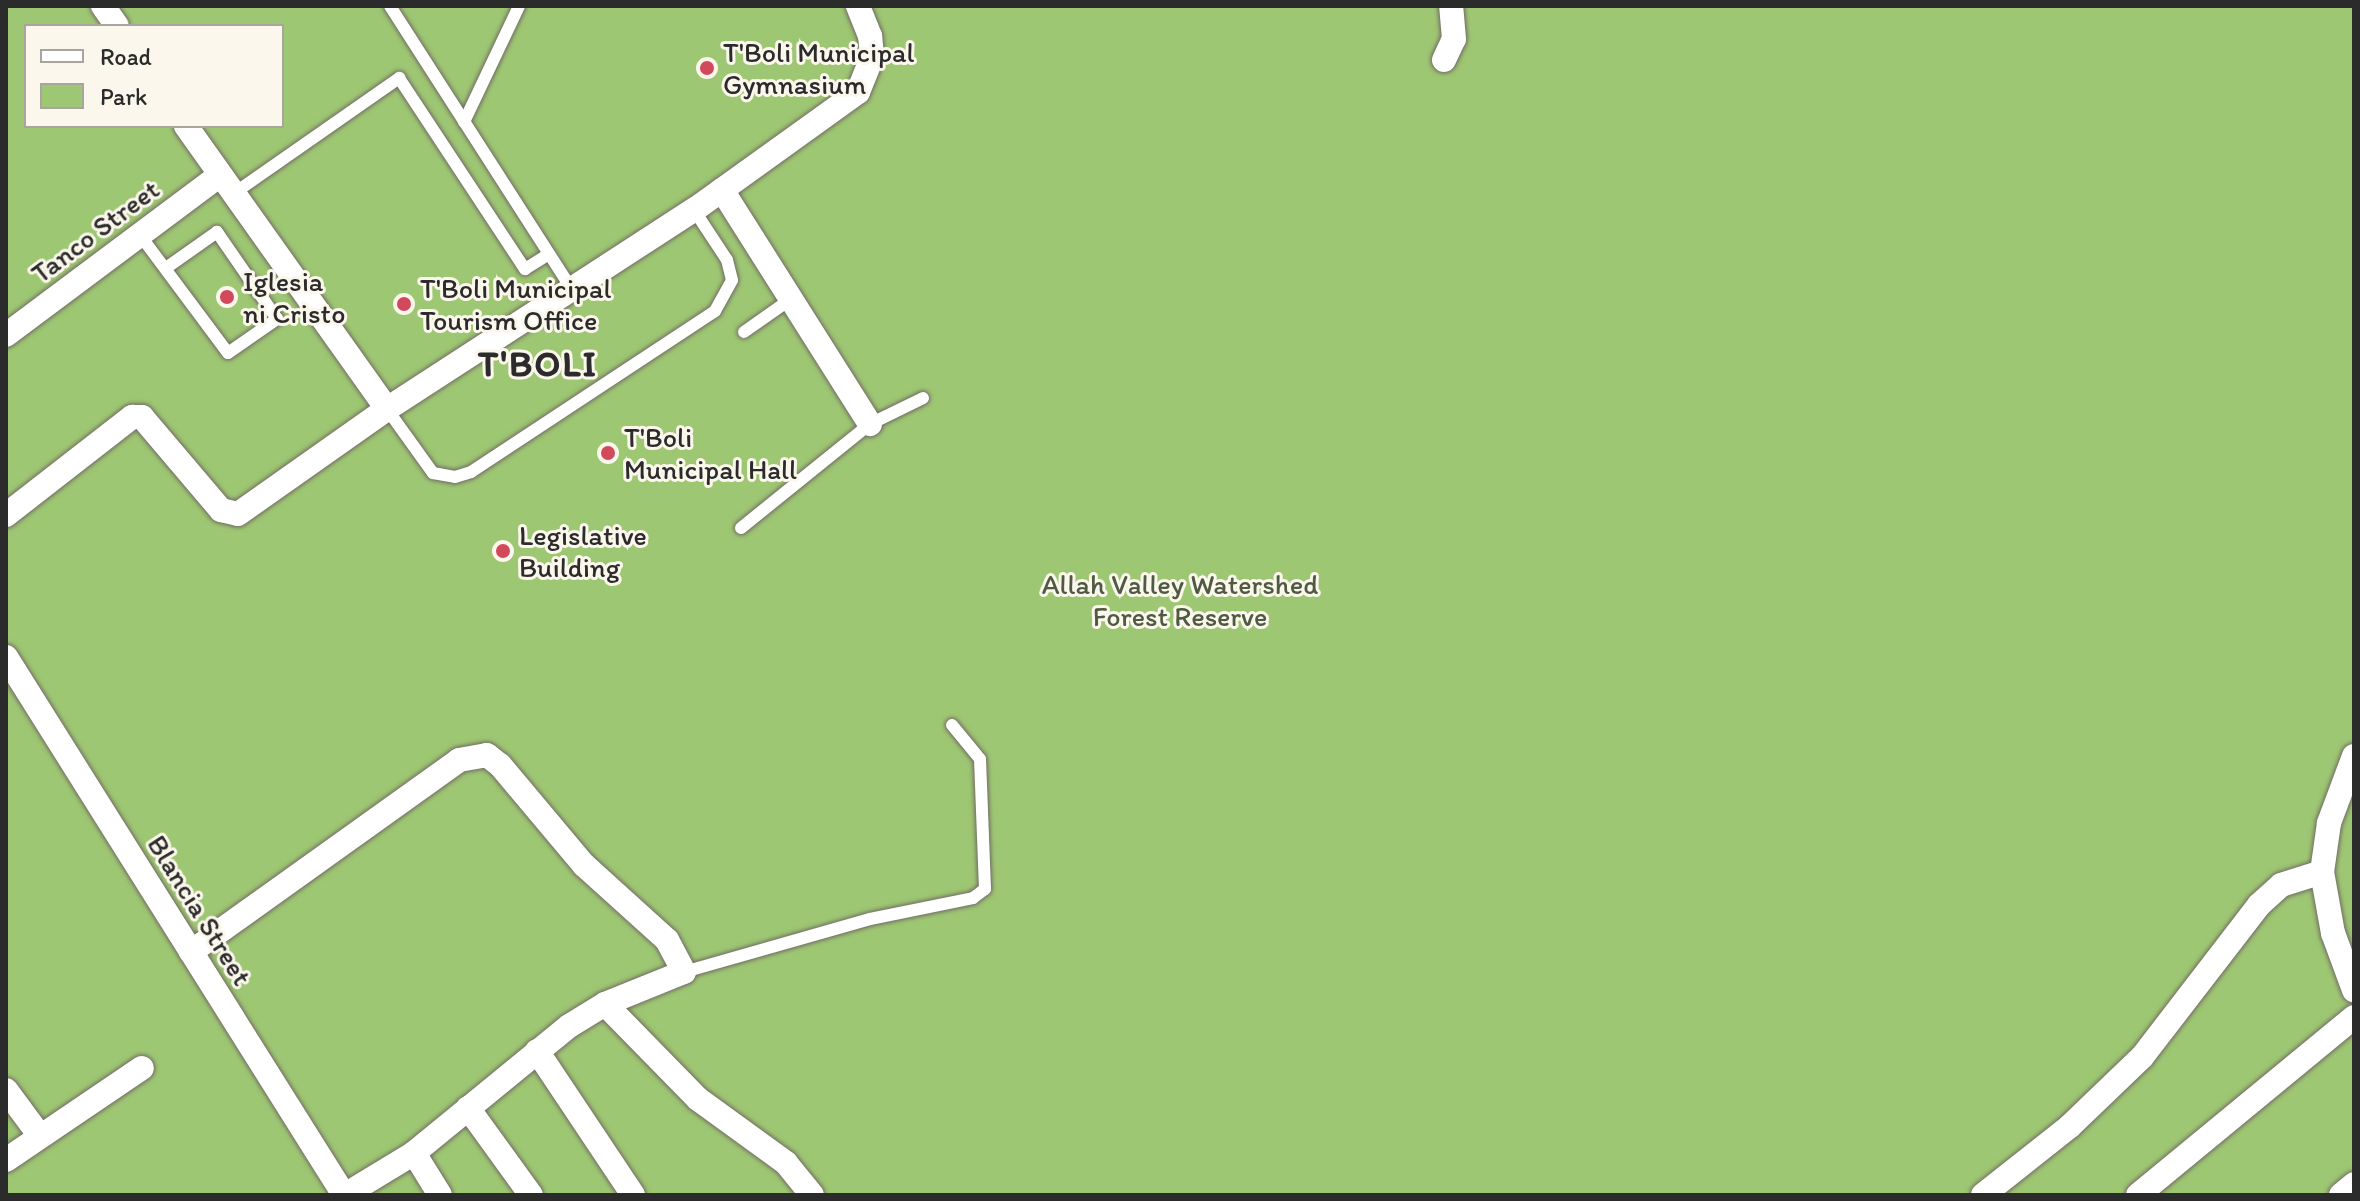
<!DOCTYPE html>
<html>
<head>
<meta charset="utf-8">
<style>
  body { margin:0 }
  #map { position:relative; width:2360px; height:1201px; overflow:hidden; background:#f5e6ce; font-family:Itim,sans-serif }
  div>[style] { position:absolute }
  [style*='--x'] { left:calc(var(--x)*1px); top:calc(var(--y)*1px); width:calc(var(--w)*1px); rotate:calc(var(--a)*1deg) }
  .green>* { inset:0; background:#9ec773 }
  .roads { filter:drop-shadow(0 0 2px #726c64) drop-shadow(0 0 2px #726c64) }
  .lane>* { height:12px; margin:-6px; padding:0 6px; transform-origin:6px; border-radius:6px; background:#fff }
  .street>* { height:24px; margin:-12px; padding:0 12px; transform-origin:12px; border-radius:12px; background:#fff }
  .dots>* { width:22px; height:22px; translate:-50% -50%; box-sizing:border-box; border:4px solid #fbf7ec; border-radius:50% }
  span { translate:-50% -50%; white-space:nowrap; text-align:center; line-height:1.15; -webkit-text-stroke:6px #fbf7ec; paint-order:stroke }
  .poi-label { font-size:28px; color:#2b2b2b }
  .left { translate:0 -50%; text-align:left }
  .street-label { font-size:28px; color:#2b2b2b }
  .park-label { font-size:28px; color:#4e5a41 }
  .district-label { font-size:36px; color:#2b2b2b; font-weight:700; letter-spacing:2px }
  .frame { position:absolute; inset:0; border:8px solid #2b2b2b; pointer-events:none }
  .legend { position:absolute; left:24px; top:24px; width:260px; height:104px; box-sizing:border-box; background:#fbf7ec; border:2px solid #a8a59f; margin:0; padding:10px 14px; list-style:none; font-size:24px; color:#2b2b2b }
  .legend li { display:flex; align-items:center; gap:16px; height:40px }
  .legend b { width:40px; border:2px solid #a8a59f }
</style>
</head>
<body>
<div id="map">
  <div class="green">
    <i style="clip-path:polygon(evenodd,6px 6px,2354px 6px,2354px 1195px,6px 1195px,6px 6px,26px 26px,282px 26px,282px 126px,26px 126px,26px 26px)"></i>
  </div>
  <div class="roads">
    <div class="lane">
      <i style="--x:390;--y:6;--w:336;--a:57.3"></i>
      <i style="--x:464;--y:122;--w:128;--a:-64.6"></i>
      <i style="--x:233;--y:194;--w:203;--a:-34.9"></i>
      <i style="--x:399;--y:78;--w:229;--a:56.6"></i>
      <i style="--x:525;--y:269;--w:28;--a:-32"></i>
      <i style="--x:140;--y:235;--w:147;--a:53.3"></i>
      <i style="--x:228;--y:353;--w:60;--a:-34.8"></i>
      <i style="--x:277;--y:319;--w:106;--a:-124.6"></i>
      <i style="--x:217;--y:232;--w:62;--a:144.8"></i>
      <i style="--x:744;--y:332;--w:57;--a:-35.1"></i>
      <i style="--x:387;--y:409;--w:79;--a:54.3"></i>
      <i style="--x:433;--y:473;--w:22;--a:10"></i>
      <i style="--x:455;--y:477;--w:17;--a:-17"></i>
      <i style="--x:471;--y:472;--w:292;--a:-33.4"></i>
      <i style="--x:715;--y:311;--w:35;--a:-61"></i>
      <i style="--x:732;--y:280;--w:21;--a:-104"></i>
      <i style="--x:727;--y:260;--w:60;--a:-123.4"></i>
      <i style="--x:741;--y:528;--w:166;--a:-38.9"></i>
      <i style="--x:870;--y:424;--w:59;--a:-26.1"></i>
      <i style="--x:684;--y:972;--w:193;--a:-15.9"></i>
      <i style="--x:870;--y:919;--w:105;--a:-11.5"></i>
      <i style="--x:973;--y:898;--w:15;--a:-37"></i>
      <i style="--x:985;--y:889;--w:130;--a:-92.2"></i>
      <i style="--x:980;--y:759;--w:44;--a:-129.5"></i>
    </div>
    <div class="street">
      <i style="--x:103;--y:6;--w:24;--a:55"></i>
      <i style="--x:1444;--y:60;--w:23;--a:-65"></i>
      <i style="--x:1454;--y:39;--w:33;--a:-95"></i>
      <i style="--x:186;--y:126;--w:347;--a:54.6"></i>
      <i style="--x:722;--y:190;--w:277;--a:57.7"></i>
      <i style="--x:6;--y:335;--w:267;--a:-36.8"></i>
      <i style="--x:6;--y:515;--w:160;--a:-37.9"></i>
      <i style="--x:132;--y:417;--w:10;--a:0"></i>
      <i style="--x:142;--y:417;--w:122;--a:49.7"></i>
      <i style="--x:221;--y:510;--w:17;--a:13"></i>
      <i style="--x:238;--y:514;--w:182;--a:-35.2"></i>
      <i style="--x:387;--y:409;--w:366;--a:-33"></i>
      <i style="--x:694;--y:210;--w:202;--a:-35.7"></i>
      <i style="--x:858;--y:92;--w:38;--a:-68"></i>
      <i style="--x:872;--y:57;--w:21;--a:-95"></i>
      <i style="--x:870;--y:36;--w:32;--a:-112"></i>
      <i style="--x:6;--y:657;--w:635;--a:57.86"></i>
      <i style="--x:2354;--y:756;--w:72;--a:110.5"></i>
      <i style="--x:2329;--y:823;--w:49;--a:98.1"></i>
      <i style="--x:2322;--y:872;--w:62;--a:79.8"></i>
      <i style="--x:2333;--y:933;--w:61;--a:69.8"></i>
      <i style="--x:191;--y:952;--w:330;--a:-35.6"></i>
      <i style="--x:459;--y:760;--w:28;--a:-10"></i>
      <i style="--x:487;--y:755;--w:16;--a:38"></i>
      <i style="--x:500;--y:765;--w:131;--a:50"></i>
      <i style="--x:584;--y:865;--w:112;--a:42.1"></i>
      <i style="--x:667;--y:940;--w:36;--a:62"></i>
      <i style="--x:684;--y:972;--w:85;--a:157.9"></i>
      <i style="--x:605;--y:1004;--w:42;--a:148.6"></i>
      <i style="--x:569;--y:1026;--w:200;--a:140.7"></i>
      <i style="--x:605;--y:1004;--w:133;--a:45.6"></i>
      <i style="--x:698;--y:1099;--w:109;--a:36"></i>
      <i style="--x:786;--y:1163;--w:41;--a:50.9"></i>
      <i style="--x:537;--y:1051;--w:173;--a:56.3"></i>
      <i style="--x:6;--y:1090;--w:57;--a:53.5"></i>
      <i style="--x:468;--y:1108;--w:107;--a:54.1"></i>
      <i style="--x:6;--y:1160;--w:164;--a:-34.1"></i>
      <i style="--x:345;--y:1195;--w:81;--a:-31.3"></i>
      <i style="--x:414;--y:1153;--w:49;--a:58.2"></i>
      <i style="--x:1983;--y:1195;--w:111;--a:-38.4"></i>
      <i style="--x:2070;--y:1126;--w:100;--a:-43.8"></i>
      <i style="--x:2142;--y:1057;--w:192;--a:-52.4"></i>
      <i style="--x:2259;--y:905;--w:30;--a:-42"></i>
      <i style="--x:2281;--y:885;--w:43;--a:-17.6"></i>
      <i style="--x:2138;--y:1195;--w:280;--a:-39.5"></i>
      <i style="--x:2341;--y:1195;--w:17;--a:-40"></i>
    </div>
  </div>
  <div class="dots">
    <i style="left:707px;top:68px;background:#d1495b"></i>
    <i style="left:227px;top:297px;background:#d1495b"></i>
    <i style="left:404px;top:304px;background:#d1495b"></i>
    <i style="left:608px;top:453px;background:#d1495b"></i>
    <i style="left:503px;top:551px;background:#d1495b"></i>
  </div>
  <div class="poi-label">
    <span class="left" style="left:723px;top:68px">T'Boli Municipal<br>Gymnasium</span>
    <span class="left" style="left:243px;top:297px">Iglesia<br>ni Cristo</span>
    <span class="left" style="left:420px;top:304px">T'Boli Municipal<br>Tourism Office</span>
    <span class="left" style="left:624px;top:453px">T'Boli<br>Municipal Hall</span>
    <span class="left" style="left:519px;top:551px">Legislative<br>Building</span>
  </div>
  <div class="street-label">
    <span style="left:95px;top:231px;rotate:-37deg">Tanco Street</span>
    <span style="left:200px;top:910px;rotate:58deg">Blancia Street</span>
  </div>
  <div class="park-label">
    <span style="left:1180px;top:600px">Allah Valley Watershed<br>Forest Reserve</span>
  </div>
  <div class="district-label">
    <span style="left:538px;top:364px">T'BOLI</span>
  </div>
  <div class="frame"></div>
  <ul class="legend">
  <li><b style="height:10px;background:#fff"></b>Road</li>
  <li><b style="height:22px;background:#9ec773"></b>Park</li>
  </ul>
</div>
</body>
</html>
